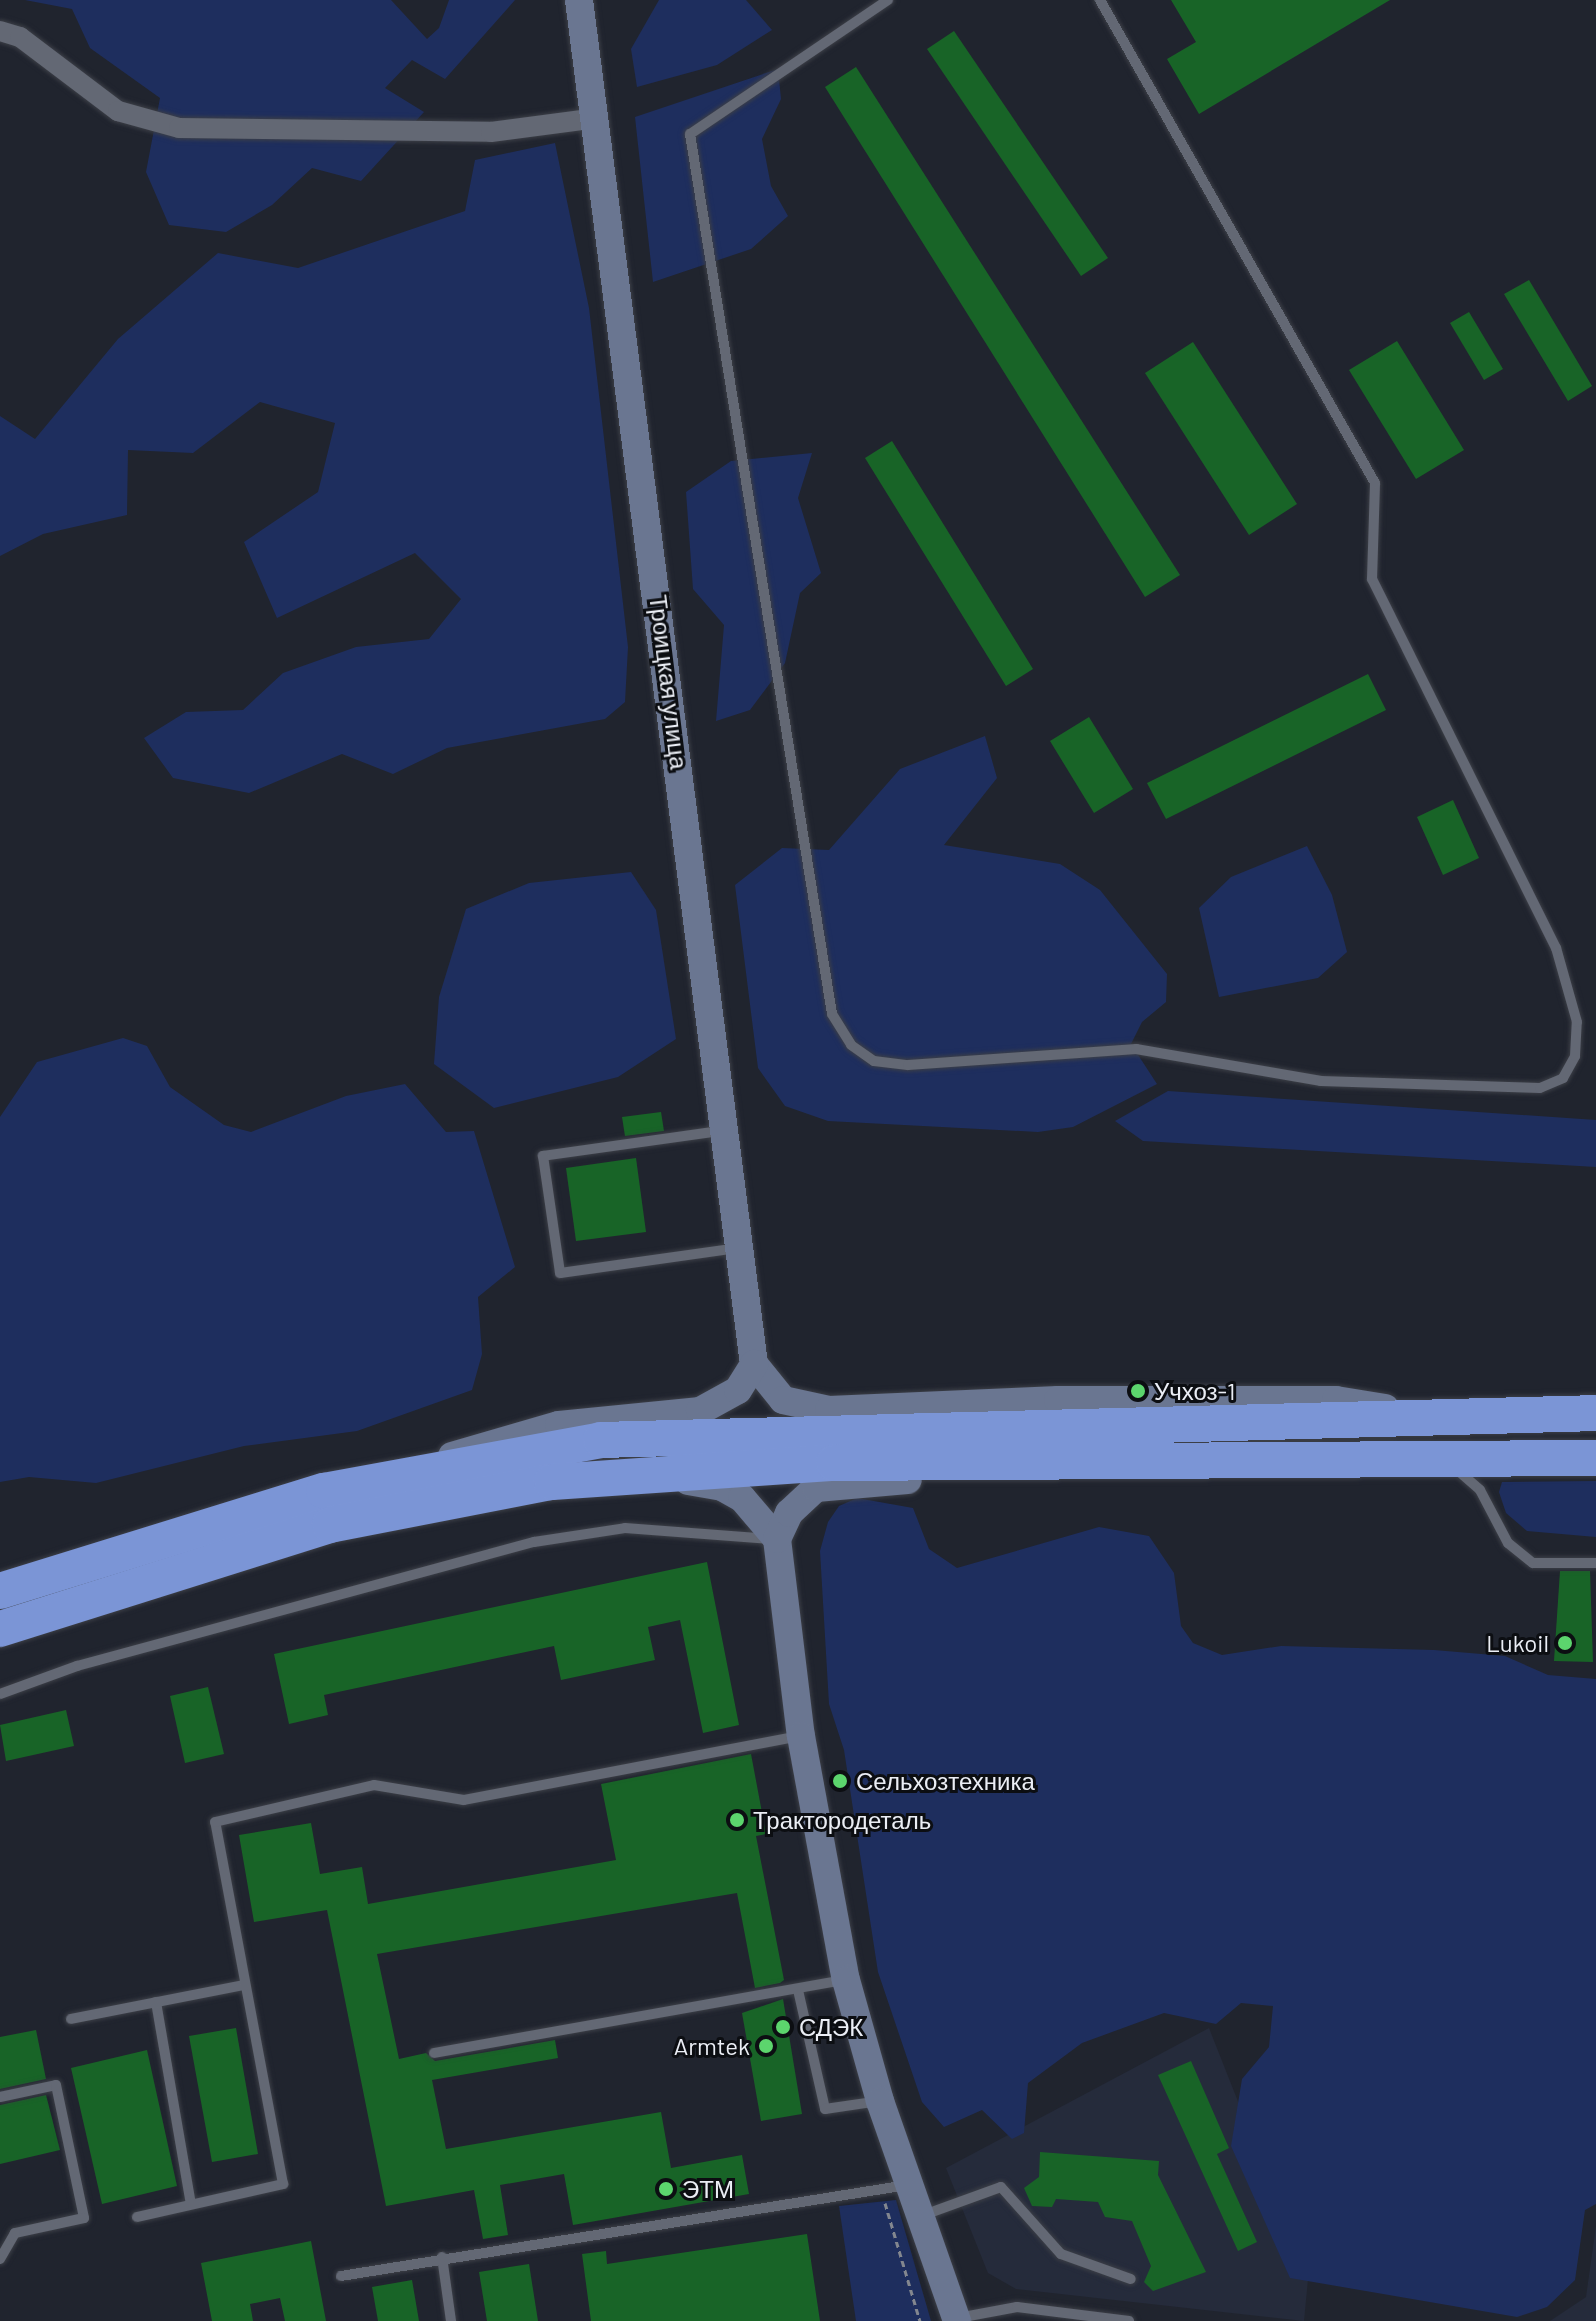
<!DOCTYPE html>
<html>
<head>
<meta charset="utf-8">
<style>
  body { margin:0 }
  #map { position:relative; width:1596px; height:2321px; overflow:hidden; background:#20242e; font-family:Barlow,sans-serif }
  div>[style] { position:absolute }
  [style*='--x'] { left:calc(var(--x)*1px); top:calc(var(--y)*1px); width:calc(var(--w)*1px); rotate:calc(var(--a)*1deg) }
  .built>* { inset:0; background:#252b3b }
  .green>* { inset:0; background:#1e2e5e }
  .building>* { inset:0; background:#186427 }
  .path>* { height:3px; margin-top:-1.5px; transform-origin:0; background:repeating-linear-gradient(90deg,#83878f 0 6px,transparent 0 10px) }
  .roads { filter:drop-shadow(0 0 2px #3c3f47) drop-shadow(0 0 2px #3c3f47) }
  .lane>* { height:10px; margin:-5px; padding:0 5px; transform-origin:5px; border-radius:5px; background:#636874 }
  .street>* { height:20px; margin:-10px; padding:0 10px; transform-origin:10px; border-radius:10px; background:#636874 }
  .secondary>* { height:28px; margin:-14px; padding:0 14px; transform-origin:14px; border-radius:14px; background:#6a7691 }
  .highway>* { height:36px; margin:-18px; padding:0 18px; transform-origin:18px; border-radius:18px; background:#7b95d6 }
  .dots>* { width:22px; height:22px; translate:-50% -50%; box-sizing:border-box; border:4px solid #0c0e12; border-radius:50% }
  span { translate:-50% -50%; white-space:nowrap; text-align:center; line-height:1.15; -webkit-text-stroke:6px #0c0e12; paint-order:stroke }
  .street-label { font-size:24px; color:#ebeef5 }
  .poi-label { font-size:24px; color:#ebeef5 }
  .left { translate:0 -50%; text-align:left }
  .right { translate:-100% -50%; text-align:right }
</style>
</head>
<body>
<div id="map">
  <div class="built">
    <i style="clip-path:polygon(1209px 2028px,1308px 2279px,1304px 2321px,1016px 2289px,988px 2273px,946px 2168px)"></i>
    <i style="clip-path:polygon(1596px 2226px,1596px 2321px,1550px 2321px,1586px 2297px)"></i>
  </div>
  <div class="green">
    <i style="clip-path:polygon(25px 0,391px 0,427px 39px,439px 28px,449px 0,515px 0,445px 79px,412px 60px,385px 88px,424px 112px,361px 181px,312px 168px,272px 205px,226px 232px,169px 225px,146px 172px,160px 98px,90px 48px,72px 9px)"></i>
    <i style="clip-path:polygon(659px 0,746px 0,772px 30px,717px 65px,637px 87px,631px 49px)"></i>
    <i style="clip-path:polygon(778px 69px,781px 99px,762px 139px,771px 186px,788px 216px,751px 249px,653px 282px,635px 117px)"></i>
    <i style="clip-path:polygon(555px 143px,589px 308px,628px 647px,625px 702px,605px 719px,447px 748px,393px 774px,342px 754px,249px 793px,173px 778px,144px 738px,186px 712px,243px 710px,283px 673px,356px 647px,429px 639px,461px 599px,415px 553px,277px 618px,244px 542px,318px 492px,335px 423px,260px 402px,193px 453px,128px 450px,127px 515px,43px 534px,0 556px,0 416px,35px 439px,118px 339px,218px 253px,298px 268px,465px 211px,475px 160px)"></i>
    <i style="clip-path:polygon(812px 453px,798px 498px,821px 573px,800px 593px,785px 663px,750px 710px,716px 721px,724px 625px,693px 589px,686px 492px,731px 461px)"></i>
    <i style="clip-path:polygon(985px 736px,997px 778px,944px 845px,1060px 864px,1100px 890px,1167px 974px,1166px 1002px,1142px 1022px,1131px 1044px,1157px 1084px,1073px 1127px,1038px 1132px,828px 1121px,785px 1106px,758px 1068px,735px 885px,782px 848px,829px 850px,900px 769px)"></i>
    <i style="clip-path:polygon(1307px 846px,1332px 895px,1347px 952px,1318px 978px,1219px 997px,1199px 908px,1231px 877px)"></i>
    <i style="clip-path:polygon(631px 872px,656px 910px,676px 1039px,618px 1077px,494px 1108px,434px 1064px,439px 997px,466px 909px,529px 883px)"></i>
    <i style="clip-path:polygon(123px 1038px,147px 1046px,170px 1087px,224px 1125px,251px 1132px,346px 1096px,405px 1084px,446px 1132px,474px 1131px,515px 1267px,478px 1297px,482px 1354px,472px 1390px,357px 1431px,244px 1446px,96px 1483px,29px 1477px,0 1482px,0 1117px,37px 1062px)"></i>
    <i style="clip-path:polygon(1168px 1091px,1596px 1120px,1596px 1167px,1143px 1141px,1115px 1121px)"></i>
    <i style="clip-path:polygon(1596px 1481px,1596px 1537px,1527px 1531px,1506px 1513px,1499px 1492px,1502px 1482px)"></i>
    <i style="clip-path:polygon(857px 1498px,913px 1508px,929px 1549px,957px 1568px,1099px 1527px,1149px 1536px,1174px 1573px,1181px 1626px,1193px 1643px,1222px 1655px,1281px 1646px,1434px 1650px,1505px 1656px,1548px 1675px,1596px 1679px,1596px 2204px,1585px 2210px,1575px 2280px,1547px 2307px,1517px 2317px,1290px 2278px,1231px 2146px,1242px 2079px,1269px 2047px,1273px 2006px,1241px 2003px,1216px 2024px,1164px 2013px,1082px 2043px,1028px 2083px,1024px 2133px,1012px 2139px,982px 2110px,944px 2127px,922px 2102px,878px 1972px,844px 1750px,829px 1704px,820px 1551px,828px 1522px,839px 1506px)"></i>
    <i style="clip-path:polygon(896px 2200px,931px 2321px,856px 2321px,839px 2206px)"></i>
  </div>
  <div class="building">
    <i style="clip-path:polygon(1171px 0,1390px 0,1199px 114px,1167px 59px,1196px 42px)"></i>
    <i style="clip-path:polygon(954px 31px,1108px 258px,1081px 276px,927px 49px)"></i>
    <i style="clip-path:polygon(856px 67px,1180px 575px,1145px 597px,825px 87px)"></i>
    <i style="clip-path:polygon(1529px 280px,1592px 386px,1568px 401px,1504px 294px)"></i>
    <i style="clip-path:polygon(1469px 312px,1503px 369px,1484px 380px,1450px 323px)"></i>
    <i style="clip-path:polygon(1397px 341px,1464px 450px,1416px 479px,1349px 370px)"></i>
    <i style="clip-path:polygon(1193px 342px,1297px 504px,1249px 535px,1145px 373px)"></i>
    <i style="clip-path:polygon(892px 441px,1033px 669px,1006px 686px,865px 458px)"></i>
    <i style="clip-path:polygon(1368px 674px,1386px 710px,1166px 819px,1147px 783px)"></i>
    <i style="clip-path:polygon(1089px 717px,1133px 789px,1094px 813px,1050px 741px)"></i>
    <i style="clip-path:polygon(1453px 800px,1479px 858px,1443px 875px,1417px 817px)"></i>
    <i style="clip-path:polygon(661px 1112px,664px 1131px,625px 1136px,622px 1117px)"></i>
    <i style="clip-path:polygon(636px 1158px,646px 1232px,576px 1241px,566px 1168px)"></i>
    <i style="clip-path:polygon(707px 1562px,739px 1725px,703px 1733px,680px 1620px,648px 1627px,655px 1660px,561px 1680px,554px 1646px,324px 1695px,328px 1715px,289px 1724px,274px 1654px)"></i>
    <i style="clip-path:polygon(1560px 1571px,1590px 1571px,1593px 1662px,1554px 1661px)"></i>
    <i style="clip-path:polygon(208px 1687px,224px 1754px,185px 1763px,170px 1696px)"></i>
    <i style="clip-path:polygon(66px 1710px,74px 1746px,6px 1761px,0 1725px)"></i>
    <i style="clip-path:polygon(751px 1754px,766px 1834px,756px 1836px,784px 1980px,780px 1983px,755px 1988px,737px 1893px,377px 1954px,399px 2059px,426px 2053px,435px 2061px,555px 2040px,558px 2058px,432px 2080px,446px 2149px,661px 2112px,671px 2168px,742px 2155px,749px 2194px,573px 2225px,564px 2174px,500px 2185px,508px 2235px,483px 2239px,474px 2190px,386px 2206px,327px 1910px,254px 1922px,239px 1835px,311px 1823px,320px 1874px,362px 1867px,368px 1904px,616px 1860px,601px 1784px)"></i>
    <i style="clip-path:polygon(783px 1999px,802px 2114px,761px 2121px,742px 2013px)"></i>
    <i style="clip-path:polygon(236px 2028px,258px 2154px,212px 2162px,189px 2036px)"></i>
    <i style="clip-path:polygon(36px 2030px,46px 2079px,0 2089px,0 2037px)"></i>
    <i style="clip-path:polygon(147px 2050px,177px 2186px,102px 2204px,71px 2068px)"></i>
    <i style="clip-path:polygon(1191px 2061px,1229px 2148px,1217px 2154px,1257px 2242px,1238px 2251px,1158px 2075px)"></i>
    <i style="clip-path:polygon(46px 2095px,60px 2150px,0 2164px,0 2105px)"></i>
    <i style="clip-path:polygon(1040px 2152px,1159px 2161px,1158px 2175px,1206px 2272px,1153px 2291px,1144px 2282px,1151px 2266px,1132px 2221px,1105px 2217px,1098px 2202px,1056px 2199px,1052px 2207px,1032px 2206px,1024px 2188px,1039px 2177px)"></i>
    <i style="clip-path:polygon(807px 2234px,820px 2321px,591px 2321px,582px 2254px,606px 2251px,607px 2264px)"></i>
    <i style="clip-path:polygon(311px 2241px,326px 2321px,285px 2321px,280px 2298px,250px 2304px,253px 2321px,212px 2321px,201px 2263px)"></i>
    <i style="clip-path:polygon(529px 2264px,538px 2321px,487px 2321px,479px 2272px)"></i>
    <i style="clip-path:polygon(412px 2280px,419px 2321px,378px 2321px,372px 2287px)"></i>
  </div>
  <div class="path">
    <i style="--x:885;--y:2203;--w:123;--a:73.5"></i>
  </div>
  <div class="roads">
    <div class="lane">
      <i style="--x:888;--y:0;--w:239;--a:145.9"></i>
      <i style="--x:690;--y:134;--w:891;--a:80.83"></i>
      <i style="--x:832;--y:1014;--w:36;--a:58"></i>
      <i style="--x:851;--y:1045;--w:28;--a:35"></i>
      <i style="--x:874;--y:1061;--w:34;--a:7"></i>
      <i style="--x:908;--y:1065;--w:229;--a:-4"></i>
      <i style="--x:1136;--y:1049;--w:188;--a:9.8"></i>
      <i style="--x:1321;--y:1081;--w:219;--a:1.8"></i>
      <i style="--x:1540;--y:1088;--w:25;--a:-23"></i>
      <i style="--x:1563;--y:1078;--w:25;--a:-61"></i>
      <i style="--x:1575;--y:1056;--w:34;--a:-87"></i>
      <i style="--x:1577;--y:1022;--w:77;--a:-105.8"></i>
      <i style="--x:1556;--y:948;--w:412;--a:-116.5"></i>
      <i style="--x:1372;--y:579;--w:96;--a:-88.2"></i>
      <i style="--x:1375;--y:483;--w:556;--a:-119.66"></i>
      <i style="--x:720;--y:1131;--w:179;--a:172"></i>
      <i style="--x:543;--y:1156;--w:118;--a:81.7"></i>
      <i style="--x:560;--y:1273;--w:179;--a:-8"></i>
      <i style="--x:1455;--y:1468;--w:33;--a:41"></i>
      <i style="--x:1480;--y:1490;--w:60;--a:62.2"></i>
      <i style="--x:1508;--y:1543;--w:32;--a:39"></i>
      <i style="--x:1533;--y:1563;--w:63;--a:0"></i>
      <i style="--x:0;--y:1694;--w:82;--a:-20"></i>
      <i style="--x:77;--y:1666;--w:474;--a:-15.2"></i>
      <i style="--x:534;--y:1542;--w:92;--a:-8.7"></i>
      <i style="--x:625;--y:1528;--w:146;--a:4.3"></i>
      <i style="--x:798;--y:1990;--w:122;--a:77.2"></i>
      <i style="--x:825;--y:2109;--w:56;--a:-8.3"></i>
      <i style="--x:156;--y:2002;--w:205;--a:80.2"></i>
      <i style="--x:71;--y:2019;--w:177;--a:-11.1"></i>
      <i style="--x:434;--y:2053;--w:416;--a:-10.1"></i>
      <i style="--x:0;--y:2097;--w:57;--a:-12.1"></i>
      <i style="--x:56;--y:2085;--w:136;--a:78.1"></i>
      <i style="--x:84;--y:2218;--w:71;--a:167.7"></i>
      <i style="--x:15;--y:2233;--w:30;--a:120"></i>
      <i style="--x:921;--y:2216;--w:85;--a:-19.9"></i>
      <i style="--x:1001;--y:2187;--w:90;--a:48.2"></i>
      <i style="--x:1061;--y:2254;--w:74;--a:19.7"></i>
      <i style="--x:137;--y:2217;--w:150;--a:-12.7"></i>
      <i style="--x:283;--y:2184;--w:368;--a:-100.6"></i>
      <i style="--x:215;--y:1822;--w:163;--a:-13.1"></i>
      <i style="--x:374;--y:1785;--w:91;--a:9.5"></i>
      <i style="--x:464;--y:1800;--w:342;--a:-10.8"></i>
      <i style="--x:442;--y:2257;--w:65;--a:82"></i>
      <i style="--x:341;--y:2276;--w:573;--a:-9.13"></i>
      <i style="--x:958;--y:2318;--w:60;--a:-10.6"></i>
      <i style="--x:1017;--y:2307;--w:113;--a:7.1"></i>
    </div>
    <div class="street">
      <i style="--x:0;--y:31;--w:21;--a:17"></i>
      <i style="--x:20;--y:37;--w:123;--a:37.1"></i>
      <i style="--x:118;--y:111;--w:63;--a:15.6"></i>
      <i style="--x:179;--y:128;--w:312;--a:0.7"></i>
      <i style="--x:491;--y:132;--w:107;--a:-7.5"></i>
    </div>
    <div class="secondary">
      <i style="--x:579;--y:0;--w:1375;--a:82.69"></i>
      <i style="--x:754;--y:1364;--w:46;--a:51.1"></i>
      <i style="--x:783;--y:1400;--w:47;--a:12.3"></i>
      <i style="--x:829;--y:1410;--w:229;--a:-2.5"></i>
      <i style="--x:1058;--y:1400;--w:278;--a:0"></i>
      <i style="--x:1336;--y:1400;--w:50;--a:9.3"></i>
      <i style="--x:452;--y:1456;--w:111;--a:-16.2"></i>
      <i style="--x:559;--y:1425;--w:142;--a:-5.7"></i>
      <i style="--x:700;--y:1411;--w:43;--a:-28.9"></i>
      <i style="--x:738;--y:1390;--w:31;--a:-58"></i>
      <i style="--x:688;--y:1481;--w:35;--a:10"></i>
      <i style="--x:722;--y:1487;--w:23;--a:29"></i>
      <i style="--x:742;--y:1498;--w:54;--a:49.5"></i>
      <i style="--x:777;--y:1539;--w:198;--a:83.1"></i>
      <i style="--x:801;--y:1736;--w:248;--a:79.6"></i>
      <i style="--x:846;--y:1980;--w:126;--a:74.3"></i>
      <i style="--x:880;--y:2101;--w:233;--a:70.7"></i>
      <i style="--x:777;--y:1539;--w:29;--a:-65"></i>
      <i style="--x:789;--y:1513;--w:37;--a:-43"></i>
      <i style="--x:816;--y:1488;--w:92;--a:-5"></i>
    </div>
    <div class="highway">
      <i style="--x:0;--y:1591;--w:339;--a:-17.2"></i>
      <i style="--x:324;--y:1491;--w:282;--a:-10.4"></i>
      <i style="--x:601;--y:1440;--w:995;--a:-1.55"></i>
      <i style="--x:0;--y:1629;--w:346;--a:-17.5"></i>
      <i style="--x:330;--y:1525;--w:226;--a:-11"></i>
      <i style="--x:552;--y:1482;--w:283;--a:-3.9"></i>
      <i style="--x:834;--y:1463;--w:762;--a:-0.38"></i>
    </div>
  </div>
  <div class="dots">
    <i style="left:1138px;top:1391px;background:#5cd56d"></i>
    <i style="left:1565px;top:1643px;background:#5cd56d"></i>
    <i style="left:840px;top:1781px;background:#5cd56d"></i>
    <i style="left:737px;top:1820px;background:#5cd56d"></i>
    <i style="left:783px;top:2027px;background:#5cd56d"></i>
    <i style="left:766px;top:2046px;background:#5cd56d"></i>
    <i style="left:666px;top:2189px;background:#5cd56d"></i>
  </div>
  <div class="street-label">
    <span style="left:669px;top:682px;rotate:83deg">Троицкая улица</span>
  </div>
  <div class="poi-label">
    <span class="left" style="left:1154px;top:1391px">Учхоз-1</span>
    <span class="right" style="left:1549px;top:1643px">Lukoil</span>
    <span class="left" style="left:856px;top:1781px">Сельхозтехника</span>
    <span class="left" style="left:753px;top:1820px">Трактородеталь</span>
    <span class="left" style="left:799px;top:2027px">СДЭК</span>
    <span class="right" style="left:750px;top:2046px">Armtek</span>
    <span class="left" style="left:682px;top:2189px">ЭТМ</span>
  </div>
</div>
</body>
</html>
